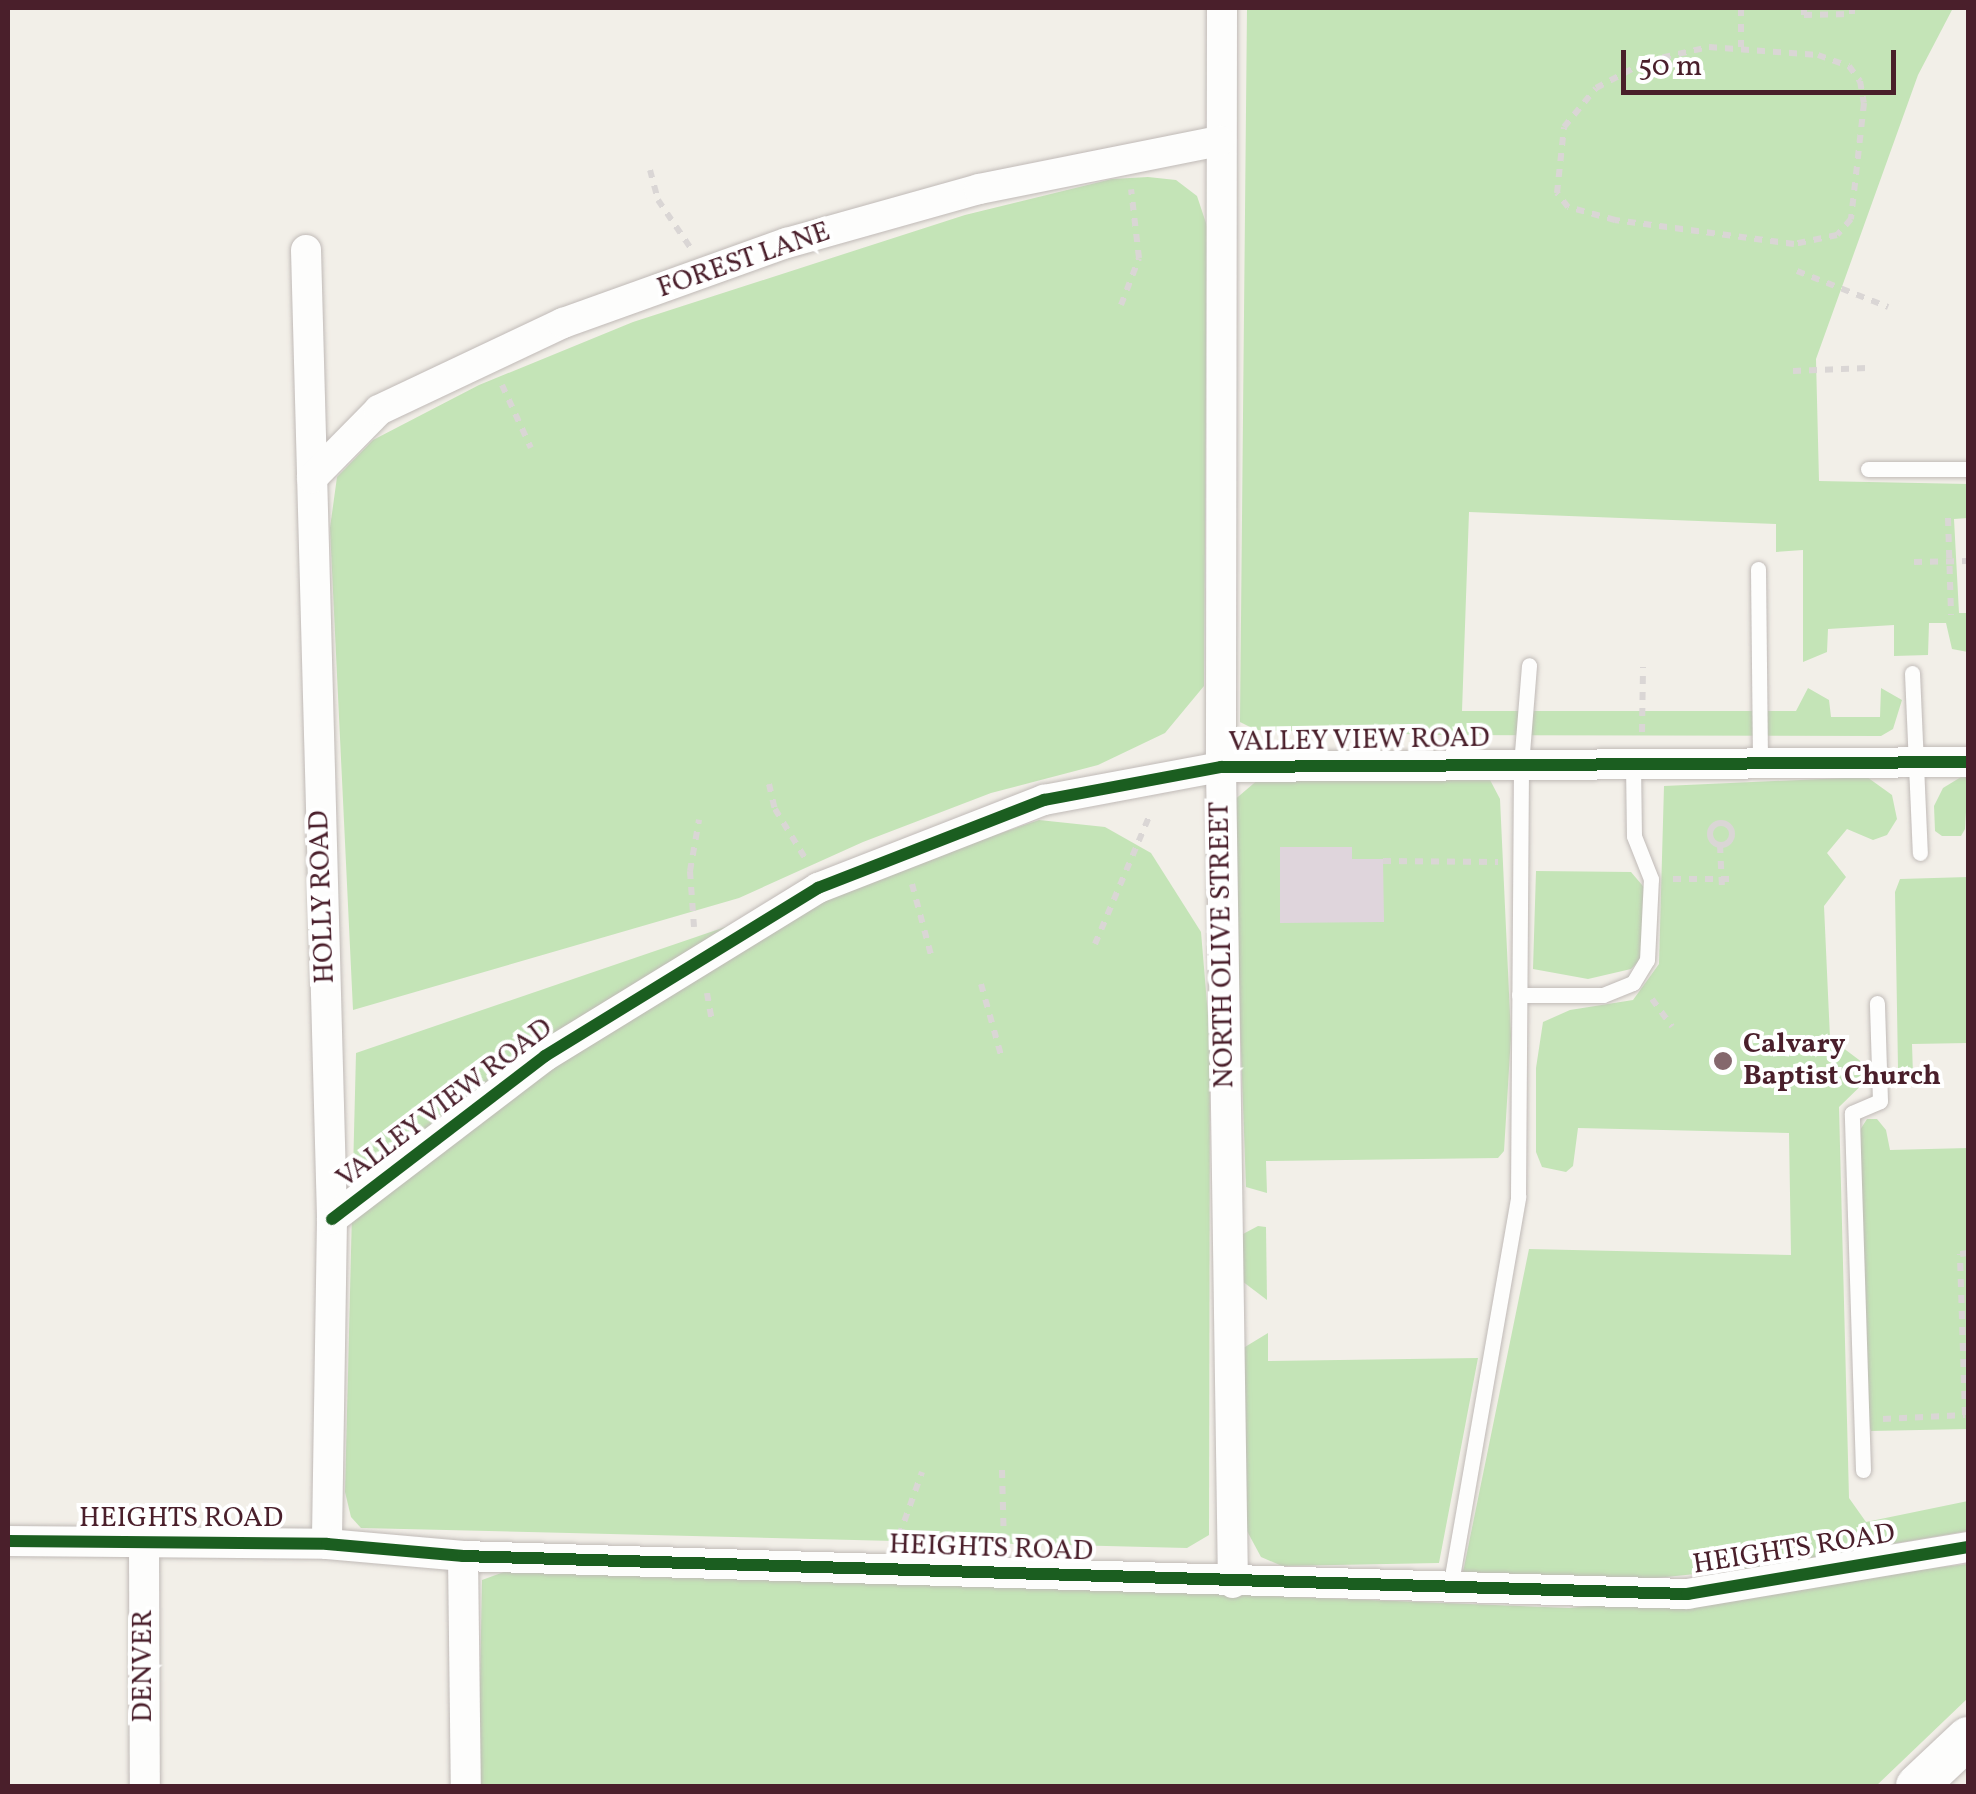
<!DOCTYPE html>
<html>
<head>
<meta charset="utf-8">
<style>
  body { margin:0 }
  #map { position:relative; width:1976px; height:1794px; overflow:hidden; background:#f2efe8; font-family:Vollkorn,serif }
  div>[style] { position:absolute }
  [style*='--x'] { left:calc(var(--x)*1px); top:calc(var(--y)*1px); width:calc(var(--w)*1px); rotate:calc(var(--a)*1deg) }
  .green>* { inset:0; background:#c4e4b7 }
  .building>* { inset:0; background:#dfd5dc }
  .path>* { height:6px; margin-top:-3px; transform-origin:0; background:repeating-linear-gradient(90deg,#dad6d5 0 8px,transparent 0 16px) }
  .path>.ring { margin:-3px; padding:0; box-sizing:content-box; background:none; border:6px solid #dad6d5; border-radius:50% }
  .roads { filter:drop-shadow(0 0 2px #c0bab7) drop-shadow(0 0 2px #c0bab7) }
  .lane>* { height:15px; margin:-7.5px; padding:0 7.5px; transform-origin:7.5px; border-radius:7.5px; background:#fdfdfc }
  .street>* { height:30px; margin:-15px; padding:0 15px; transform-origin:15px; border-radius:15px; background:#fdfdfc }
  .secondary>* { height:42px; margin:-21px; padding:0 21px; transform-origin:21px; border-radius:21px; background:#fdfdfc }
  .cycleway>* { height:12px; margin:-6px; padding:0 6px; transform-origin:6px; border-radius:6px; background:#1b5e20 }
  .dots>* { width:28px; height:28px; translate:-50% -50%; box-sizing:border-box; border:5px solid #fff; border-radius:50% }
  span { translate:-50% -50%; white-space:nowrap; text-align:center; line-height:1.15; -webkit-text-stroke:8px #fff; paint-order:stroke }
  .street-label { font-size:28px; color:#4a1f2b }
  .poi-label { font-size:28px; color:#4a1f2b; font-weight:700 }
  .left { translate:0 -50%; text-align:left }
  .frame { position:absolute; inset:0; border:10px solid #4a1f2b; pointer-events:none }
  .scale { position:absolute; left:1621px; top:50px; width:275px; height:45px; box-sizing:border-box; border:5px solid #4a1f2b; border-top:0; padding-left:12px; font-size:30px; line-height:35px; white-space:nowrap; color:#4a1f2b; -webkit-text-stroke:8px #fff; paint-order:stroke }
</style>
</head>
<body>
<div id="map">
  <div class="green">
    <i style="clip-path:polygon(1247px 8px,1953px 8px,1918px 75px,1816px 359px,1819px 481px,1968px 484px,1968px 518px,1954px 519px,1959px 613px,1968px 613px,1968px 652px,1952px 649px,1946px 623px,1929px 623px,1928px 655px,1894px 656px,1894px 625px,1828px 629px,1827px 652px,1803px 662px,1803px 550px,1776px 552px,1776px 524px,1469px 512px,1462px 711px,1796px 711px,1808px 688px,1829px 700px,1831px 717px,1880px 717px,1881px 688px,1902px 700px,1893px 729px,1881px 736px,1442px 735px,1256px 730px,1240px 722px)"></i>
    <i style="clip-path:polygon(1148px 177px,1176px 180px,1197px 196px,1207px 226px,1204px 686px,1165px 733px,1098px 765px,991px 793px,863px 842px,739px 898px,353px 1010px,330px 528px,337px 477px,373px 440px,479px 385px,633px 322px,965px 215px,1112px 179px)"></i>
    <i style="clip-path:polygon(1867px 777px,1892px 795px,1897px 819px,1887px 835px,1873px 840px,1847px 829px,1827px 853px,1846px 877px,1824px 906px,1830px 1038px,1875px 1072px,1839px 1107px,1849px 1498px,1866px 1522px,1968px 1501px,1968px 1531px,1745px 1569px,1646px 1579px,1463px 1572px,1529px 1249px,1791px 1255px,1789px 1133px,1578px 1128px,1573px 1166px,1566px 1172px,1542px 1167px,1536px 1152px,1536px 1068px,1543px 1022px,1570px 1010px,1633px 1000px,1659px 964px,1664px 786px)"></i>
    <i style="clip-path:polygon(1961px 777px,1968px 777px,1965px 829px,1961px 836px,1942px 836px,1935px 831px,1934px 806px,1943px 788px)"></i>
    <i style="clip-path:polygon(1260px 778px,1489px 778px,1500px 799px,1511px 1036px,1504px 1151px,1498px 1158px,1266px 1161px,1267px 1193px,1246px 1187px,1232px 802px)"></i>
    <i style="clip-path:polygon(1039px 820px,1105px 827px,1151px 853px,1201px 932px,1210px 1039px,1209px 1535px,1187px 1548px,361px 1528px,351px 1517px,345px 1492px,356px 1053px)"></i>
    <i style="clip-path:polygon(1536px 871px,1631px 872px,1648px 892px,1642px 958px,1631px 969px,1588px 979px,1533px 969px)"></i>
    <i style="clip-path:polygon(1968px 877px,1968px 1043px,1912px 1044px,1913px 1075px,1905px 1079px,1898px 1068px,1895px 892px,1900px 879px)"></i>
    <i style="clip-path:polygon(1867px 1119px,1877px 1119px,1886px 1130px,1890px 1150px,1968px 1148px,1968px 1429px,1871px 1431px,1865px 1410px,1860px 1130px)"></i>
    <i style="clip-path:polygon(1258px 1226px,1266px 1227px,1267px 1300px,1242px 1281px,1243px 1234px)"></i>
    <i style="clip-path:polygon(1268px 1333px,1268px 1361px,1478px 1358px,1439px 1563px,1282px 1566px,1261px 1557px,1247px 1531px,1240px 1350px)"></i>
    <i style="clip-path:polygon(1968px 1564px,1968px 1698px,1876px 1786px,478px 1786px,482px 1580px,520px 1566px,1570px 1608px)"></i>
  </div>
  <div class="building">
    <i style="clip-path:polygon(1280px 847px,1352px 847px,1352px 859px,1383px 859px,1384px 922px,1280px 923px)"></i>
  </div>
  <div class="path">
    <i style="--x:1741;--y:8;--w:39;--a:90"></i>
    <i style="--x:1804;--y:8;--w:7;--a:90"></i>
    <i style="--x:1804;--y:15;--w:48;--a:-1.2"></i>
    <i style="--x:1852;--y:14;--w:6;--a:-90"></i>
    <i style="--x:1709;--y:47;--w:109;--a:4.2"></i>
    <i style="--x:1818;--y:55;--w:33;--a:20"></i>
    <i style="--x:1849;--y:66;--w:19;--a:54"></i>
    <i style="--x:1860;--y:81;--w:22;--a:80"></i>
    <i style="--x:1864;--y:103;--w:117;--a:96.4"></i>
    <i style="--x:1851;--y:219;--w:21;--a:131"></i>
    <i style="--x:1837;--y:235;--w:44;--a:168.2"></i>
    <i style="--x:1794;--y:244;--w:181;--a:-172.4"></i>
    <i style="--x:1615;--y:220;--w:49;--a:-164.5"></i>
    <i style="--x:1568;--y:207;--w:18;--a:-128"></i>
    <i style="--x:1557;--y:193;--w:66;--a:-83.9"></i>
    <i style="--x:1564;--y:127;--w:50;--a:-50.6"></i>
    <i style="--x:1596;--y:88;--w:58;--a:-27.9"></i>
    <i style="--x:1647;--y:61;--w:64;--a:-12.7"></i>
    <i style="--x:650;--y:170;--w:31;--a:75"></i>
    <i style="--x:658;--y:200;--w:57;--a:55.8"></i>
    <i style="--x:1797;--y:271;--w:98;--a:21.6"></i>
    <i style="--x:1121;--y:305;--w:50;--a:-69"></i>
    <i style="--x:1139;--y:258;--w:69;--a:-96.6"></i>
    <i style="--x:1793;--y:371;--w:74;--a:-2.3"></i>
    <i style="--x:502;--y:385;--w:69;--a:65.3"></i>
    <i style="--x:1948;--y:518;--w:97;--a:88.2"></i>
    <i style="--x:1914;--y:562;--w:54;--a:-1.1"></i>
    <i style="--x:1642;--y:732;--w:65;--a:-89.1"></i>
    <i style="--x:769;--y:784;--w:26;--a:77"></i>
    <i style="--x:775;--y:809;--w:57;--a:58.5"></i>
    <i class="ring" style="left:1710px;top:823px;width:16px;height:16px"></i>
    <i style="--x:1720;--y:845;--w:43;--a:87.3"></i>
    <i style="--x:1383;--y:861;--w:115;--a:0.5"></i>
    <i style="--x:1673;--y:879;--w:58;--a:0"></i>
    <i style="--x:912;--y:884;--w:73;--a:75"></i>
    <i style="--x:694;--y:927;--w:56;--a:-94.1"></i>
    <i style="--x:690;--y:871;--w:52;--a:-80"></i>
    <i style="--x:1095;--y:944;--w:143;--a:-67"></i>
    <i style="--x:981;--y:984;--w:74;--a:74.3"></i>
    <i style="--x:707;--y:993;--w:27;--a:80"></i>
    <i style="--x:1652;--y:999;--w:34;--a:54"></i>
    <i style="--x:1883;--y:1419;--w:82;--a:-2.8"></i>
    <i style="--x:1965;--y:1415;--w:161;--a:-91.8"></i>
    <i style="--x:1960;--y:1254;--w:8;--a:-7"></i>
    <i style="--x:1002;--y:1470;--w:74;--a:88.5"></i>
    <i style="--x:899;--y:1536;--w:68;--a:-70.2"></i>
  </div>
  <div class="roads">
    <div class="lane">
      <i style="--x:1868;--y:469;--w:100;--a:0"></i>
      <i style="--x:1758;--y:569;--w:194;--a:89.4"></i>
      <i style="--x:1912;--y:673;--w:180;--a:87.5"></i>
      <i style="--x:1519;--y:995;--w:84;--a:0"></i>
      <i style="--x:1603;--y:995;--w:32;--a:-22"></i>
      <i style="--x:1633;--y:983;--w:27;--a:-59"></i>
      <i style="--x:1647;--y:960;--w:81;--a:-87.2"></i>
      <i style="--x:1651;--y:879;--w:46;--a:-111.6"></i>
      <i style="--x:1634;--y:836;--w:72;--a:-90.8"></i>
      <i style="--x:1863;--y:1470;--w:357;--a:-91.8"></i>
      <i style="--x:1852;--y:1113;--w:30;--a:-23"></i>
      <i style="--x:1880;--y:1101;--w:98;--a:-91.8"></i>
      <i style="--x:1450;--y:1588;--w:397;--a:-80.1"></i>
      <i style="--x:1518;--y:1197;--w:432;--a:-89.6"></i>
      <i style="--x:1521;--y:765;--w:100;--a:-85.4"></i>
    </div>
    <div class="street">
      <i style="--x:1222;--y:8;--w:759;--a:90.08"></i>
      <i style="--x:1221;--y:767;--w:816;--a:89.16"></i>
      <i style="--x:306;--y:250;--w:969;--a:88.46"></i>
      <i style="--x:332;--y:1219;--w:325;--a:90.9"></i>
      <i style="--x:312;--y:478;--w:95;--a:-45.4"></i>
      <i style="--x:379;--y:410;--w:204;--a:-25.3"></i>
      <i style="--x:563;--y:323;--w:238;--a:-19.7"></i>
      <i style="--x:787;--y:243;--w:199;--a:-15.7"></i>
      <i style="--x:979;--y:189;--w:245;--a:-11.3"></i>
      <i style="--x:332;--y:1219;--w:268;--a:-37.4"></i>
      <i style="--x:545;--y:1056;--w:321;--a:-31.6"></i>
      <i style="--x:818;--y:888;--w:243;--a:-21.3"></i>
      <i style="--x:1044;--y:800;--w:180;--a:-10.6"></i>
      <i style="--x:1221;--y:767;--w:747;--a:-0.38"></i>
      <i style="--x:8;--y:1541;--w:319;--a:0.5"></i>
      <i style="--x:327;--y:1544;--w:137;--a:5"></i>
      <i style="--x:463;--y:1556;--w:1225;--a:1.78"></i>
      <i style="--x:1687;--y:1594;--w:285;--a:-9.5"></i>
      <i style="--x:144;--y:1545;--w:241;--a:89.8"></i>
      <i style="--x:463;--y:1556;--w:230;--a:89.3"></i>
    </div>
    <div class="secondary">
      <i style="--x:1917;--y:1786;--w:70;--a:-43.3"></i>
    </div>
  </div>
  <div class="cycleway">
    <i style="--x:332;--y:1219;--w:268;--a:-37.4"></i>
    <i style="--x:545;--y:1056;--w:321;--a:-31.6"></i>
    <i style="--x:818;--y:888;--w:243;--a:-21.3"></i>
    <i style="--x:1044;--y:800;--w:180;--a:-10.6"></i>
    <i style="--x:1221;--y:767;--w:747;--a:-0.38"></i>
    <i style="--x:8;--y:1541;--w:319;--a:0.5"></i>
    <i style="--x:327;--y:1544;--w:137;--a:5"></i>
    <i style="--x:463;--y:1556;--w:1225;--a:1.78"></i>
    <i style="--x:1687;--y:1594;--w:285;--a:-9.5"></i>
  </div>
  <div class="dots">
    <i style="left:1723px;top:1061px;background:#85686d"></i>
  </div>
  <div class="street-label">
    <span style="left:744px;top:261px;rotate:-19deg">FOREST LANE</span>
    <span style="left:1359px;top:741px;rotate:-1deg">VALLEY VIEW ROAD</span>
    <span style="left:323px;top:897px;rotate:-92deg">HOLLY ROAD</span>
    <span style="left:1223px;top:945px;rotate:-91deg">NORTH OLIVE STREET</span>
    <span style="left:445px;top:1104px;rotate:-37deg">VALLEY VIEW ROAD</span>
    <span style="left:181px;top:1519px">HEIGHTS ROAD</span>
    <span style="left:991px;top:1549px;rotate:2deg">HEIGHTS ROAD</span>
    <span style="left:1794px;top:1550px;rotate:-9deg">HEIGHTS ROAD</span>
    <span style="left:144px;top:1666px;rotate:-90deg">DENVER</span>
  </div>
  <div class="poi-label">
    <span class="left" style="left:1743px;top:1061px">Calvary<br>Baptist Church</span>
  </div>
  <div class="frame"></div>
  <div class="scale">50 m</div>
</div>
</body>
</html>
